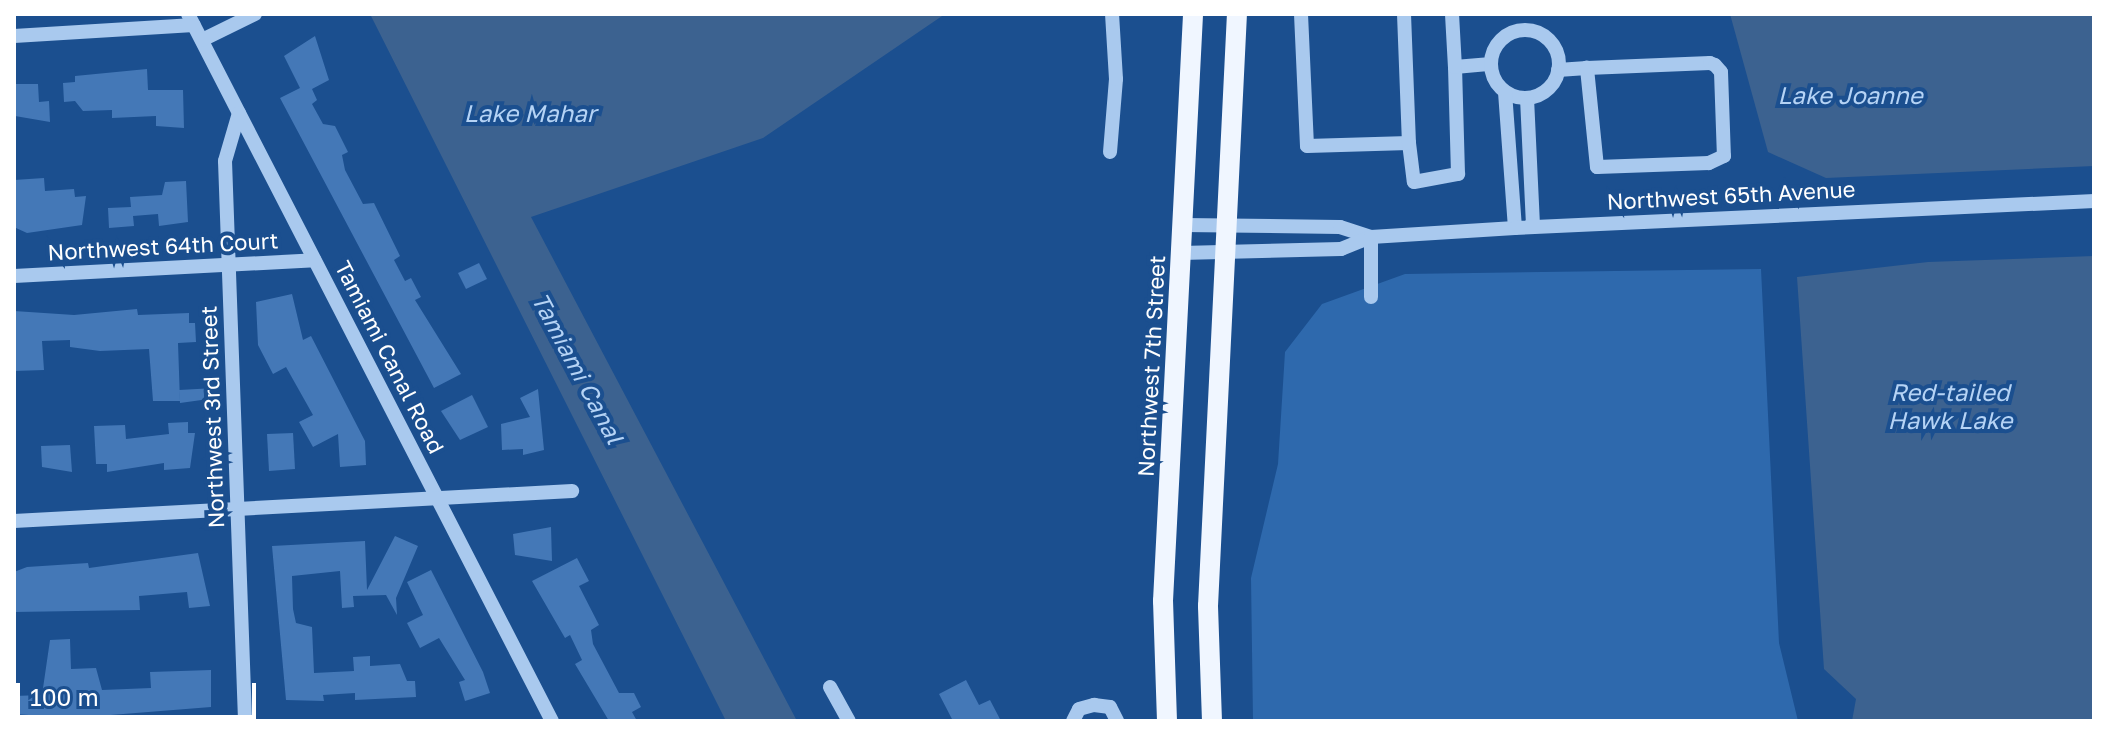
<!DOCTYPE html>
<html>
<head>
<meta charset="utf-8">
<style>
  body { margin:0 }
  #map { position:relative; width:2108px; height:735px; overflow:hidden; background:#1b4f8f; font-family:"Golos Text",sans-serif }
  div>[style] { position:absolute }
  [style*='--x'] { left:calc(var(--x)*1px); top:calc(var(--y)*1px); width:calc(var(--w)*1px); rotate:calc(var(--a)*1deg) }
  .green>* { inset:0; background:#2e69ad }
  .water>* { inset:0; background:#3c6290 }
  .building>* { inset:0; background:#4478b7 }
  .minor>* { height:14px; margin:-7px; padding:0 7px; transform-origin:7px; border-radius:7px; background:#a9c9ee }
  .minor>.ring { margin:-7px; padding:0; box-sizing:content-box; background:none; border:14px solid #a9c9ee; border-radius:50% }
  .major>* { height:20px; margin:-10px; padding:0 10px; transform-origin:10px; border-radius:10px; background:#f0f6ff }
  span { translate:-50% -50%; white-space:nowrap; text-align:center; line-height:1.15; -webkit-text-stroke:8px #1b4f8f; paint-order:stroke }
  .street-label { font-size:22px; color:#fff }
  .water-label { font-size:24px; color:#b5d3f5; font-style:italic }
  .frame { position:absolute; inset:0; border:16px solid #fff; pointer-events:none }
  .scale { position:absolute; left:16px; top:683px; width:240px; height:36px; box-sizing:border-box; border:4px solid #fff; border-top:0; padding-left:10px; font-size:24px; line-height:28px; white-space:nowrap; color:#fff; -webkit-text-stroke:6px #1b4f8f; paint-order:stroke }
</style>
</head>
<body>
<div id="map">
  <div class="green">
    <i style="clip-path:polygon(1761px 269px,1779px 643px,1798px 721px,1253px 721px,1251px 578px,1278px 464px,1285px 352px,1322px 304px,1405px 274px)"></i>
  </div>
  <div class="water">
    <i style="clip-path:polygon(370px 14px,945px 14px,763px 138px,531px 217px,797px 721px,726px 721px)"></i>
    <i style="clip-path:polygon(1730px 14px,2094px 14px,2094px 166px,1826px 178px,1768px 152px)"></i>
    <i style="clip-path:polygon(2094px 256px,2094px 721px,1852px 721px,1856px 699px,1824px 669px,1797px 277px,1928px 262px)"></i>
  </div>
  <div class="building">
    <i style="clip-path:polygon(315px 36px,329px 80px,312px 89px,317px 100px,312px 104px,323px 124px,335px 126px,348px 152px,342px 155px,345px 170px,363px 204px,374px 203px,400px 256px,394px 260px,405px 281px,411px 278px,421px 297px,415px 300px,461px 374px,434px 388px,280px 98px,300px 88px,284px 56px)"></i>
    <i style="clip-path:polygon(147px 69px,148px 90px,183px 90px,184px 128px,156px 126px,156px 116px,112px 118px,112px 110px,83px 111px,75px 101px,64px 102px,63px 83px,75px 82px,75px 76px)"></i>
    <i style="clip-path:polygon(14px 84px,38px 84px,39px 102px,49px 101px,50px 122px,15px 116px)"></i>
    <i style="clip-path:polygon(44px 178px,45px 191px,74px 189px,75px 197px,86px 196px,82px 225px,27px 233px,16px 228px,14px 180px)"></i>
    <i style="clip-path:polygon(186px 181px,188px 222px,159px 226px,158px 214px,133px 216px,134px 226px,109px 228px,108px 208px,131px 207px,130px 197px,162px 195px,165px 182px)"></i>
    <i style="clip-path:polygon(479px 263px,487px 279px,466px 289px,458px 273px)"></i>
    <i style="clip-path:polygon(292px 294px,303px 340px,311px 336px,365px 441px,366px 465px,340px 467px,338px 434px,313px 447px,299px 422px,313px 415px,286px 367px,273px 374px,258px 345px,256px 302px)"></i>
    <i style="clip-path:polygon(137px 309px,138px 315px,189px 313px,189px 323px,195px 323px,196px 342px,178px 343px,180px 401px,153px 401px,149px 349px,100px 351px,70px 347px,70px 340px,42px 341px,44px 370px,14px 371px,14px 311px,74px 315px)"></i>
    <i style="clip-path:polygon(215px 388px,216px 398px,180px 403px,179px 390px)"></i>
    <i style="clip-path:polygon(538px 389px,544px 450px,523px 455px,523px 449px,502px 450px,501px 424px,530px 417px,520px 398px)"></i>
    <i style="clip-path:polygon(472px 395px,488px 427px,460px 440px,441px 411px)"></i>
    <i style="clip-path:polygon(188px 422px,188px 433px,195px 433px,190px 468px,164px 470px,164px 463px,107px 472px,107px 464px,96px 464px,94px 426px,125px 425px,126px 439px,169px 434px,168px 423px)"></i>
    <i style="clip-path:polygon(293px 433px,295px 469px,269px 471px,267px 434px)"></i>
    <i style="clip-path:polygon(70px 445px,72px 472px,42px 467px,41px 446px)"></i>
    <i style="clip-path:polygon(551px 527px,552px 561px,515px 555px,513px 534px)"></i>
    <i style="clip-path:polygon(395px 536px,418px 546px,396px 598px,397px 615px,386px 595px,353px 596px,354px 607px,342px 608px,340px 571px,292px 576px,293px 609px,296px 623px,312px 627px,314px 673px,354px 671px,353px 657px,370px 656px,370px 666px,400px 664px,407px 681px,415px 681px,416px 697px,355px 700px,355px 693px,323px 695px,324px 701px,286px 700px,272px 546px,365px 541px,367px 590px)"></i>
    <i style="clip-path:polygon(198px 553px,210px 606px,189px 608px,187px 592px,139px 596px,140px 610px,14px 612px,14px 572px,27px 567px,88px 563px,89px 568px)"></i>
    <i style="clip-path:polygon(577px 558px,589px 581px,579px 586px,599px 625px,591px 630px,593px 644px,619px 693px,634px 693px,641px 707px,632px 712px,637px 721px,609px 721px,575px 664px,582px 660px,570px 635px,565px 638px,532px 581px)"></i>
    <i style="clip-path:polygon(431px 570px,483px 672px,490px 693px,465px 701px,459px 682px,465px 680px,439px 638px,420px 648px,407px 623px,423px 615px,407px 582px)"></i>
    <i style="clip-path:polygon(70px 639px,71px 669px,96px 668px,102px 690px,151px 688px,150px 672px,211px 670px,211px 707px,73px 718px,14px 714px,14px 696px,42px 695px,50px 640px)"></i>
    <i style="clip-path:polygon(966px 680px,979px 705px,990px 700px,1001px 721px,953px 721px,939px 694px)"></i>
  </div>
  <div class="minor">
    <i style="--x:188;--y:14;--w:795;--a:62.76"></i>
    <i style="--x:1301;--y:14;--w:132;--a:87.4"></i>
    <i style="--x:1307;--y:146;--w:102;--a:-1.7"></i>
    <i style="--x:1409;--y:143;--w:39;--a:83"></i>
    <i style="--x:1414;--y:182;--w:45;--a:-10.3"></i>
    <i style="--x:1458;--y:174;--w:107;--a:-91.6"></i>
    <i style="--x:1455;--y:67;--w:36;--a:-5"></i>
    <i style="--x:1404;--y:14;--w:129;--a:87.8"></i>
    <i style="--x:1452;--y:14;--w:53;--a:86.8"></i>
    <i class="ring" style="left:1491px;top:30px;width:54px;height:54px"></i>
    <i style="--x:14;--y:36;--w:180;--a:-3.5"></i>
    <i style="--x:202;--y:40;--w:59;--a:-26.1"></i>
    <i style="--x:1558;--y:70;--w:29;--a:-4"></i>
    <i style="--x:1587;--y:68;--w:123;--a:-2.3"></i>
    <i style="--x:1710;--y:63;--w:5;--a:22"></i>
    <i style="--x:1715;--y:65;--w:9;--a:49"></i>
    <i style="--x:1721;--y:72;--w:84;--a:88"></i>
    <i style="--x:1724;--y:156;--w:17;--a:155"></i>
    <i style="--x:1709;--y:163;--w:112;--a:178"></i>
    <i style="--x:1597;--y:167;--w:100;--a:-95.8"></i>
    <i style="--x:1505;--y:92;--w:136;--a:85.8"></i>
    <i style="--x:1527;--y:98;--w:129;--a:87.3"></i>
    <i style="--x:239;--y:113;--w:50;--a:106.3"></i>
    <i style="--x:225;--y:161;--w:560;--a:87.95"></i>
    <i style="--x:1110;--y:152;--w:73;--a:-85.3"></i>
    <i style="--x:1116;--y:79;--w:65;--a:-93.5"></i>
    <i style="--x:1183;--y:225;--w:157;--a:0.7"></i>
    <i style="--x:1340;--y:227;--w:33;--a:18"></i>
    <i style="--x:1181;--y:253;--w:160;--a:-1.4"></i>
    <i style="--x:1341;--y:249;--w:32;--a:-22"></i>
    <i style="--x:1371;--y:237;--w:144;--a:-3.6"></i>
    <i style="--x:1515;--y:228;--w:580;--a:-2.67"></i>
    <i style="--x:14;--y:276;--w:301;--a:-3"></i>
    <i style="--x:1371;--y:297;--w:60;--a:-90"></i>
    <i style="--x:14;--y:521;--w:559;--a:-3.08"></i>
    <i style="--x:830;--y:687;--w:39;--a:61"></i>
    <i style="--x:1073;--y:721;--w:13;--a:-63"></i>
    <i style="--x:1079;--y:709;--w:16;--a:-15"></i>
    <i style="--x:1094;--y:705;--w:16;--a:7"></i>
    <i style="--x:1110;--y:707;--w:16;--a:63"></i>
  </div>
  <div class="major">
    <i style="--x:1167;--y:721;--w:120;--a:-91.9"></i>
    <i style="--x:1163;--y:601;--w:588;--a:-87.07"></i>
    <i style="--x:1212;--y:721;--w:115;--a:-92"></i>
    <i style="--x:1208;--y:606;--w:593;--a:-87.2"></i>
  </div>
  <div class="street-label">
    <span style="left:1731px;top:195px;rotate:-3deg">Northwest 65th Avenue</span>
    <span style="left:163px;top:246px;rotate:-3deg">Northwest 64th Court</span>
    <span style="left:390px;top:357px;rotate:63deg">Tamiami Canal Road</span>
    <span style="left:1151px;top:366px;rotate:-87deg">Northwest 7th Street</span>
    <span style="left:212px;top:417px;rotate:-92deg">Northwest 3rd Street</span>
  </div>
  <div class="water-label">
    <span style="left:1850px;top:95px">Lake Joanne</span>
    <span style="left:530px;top:113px">Lake Mahar</span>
    <span style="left:578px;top:368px;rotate:62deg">Tamiami Canal</span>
    <span style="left:1950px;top:406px">Red-tailed<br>Hawk Lake</span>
  </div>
  <div class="frame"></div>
  <div class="scale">100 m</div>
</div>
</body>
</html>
